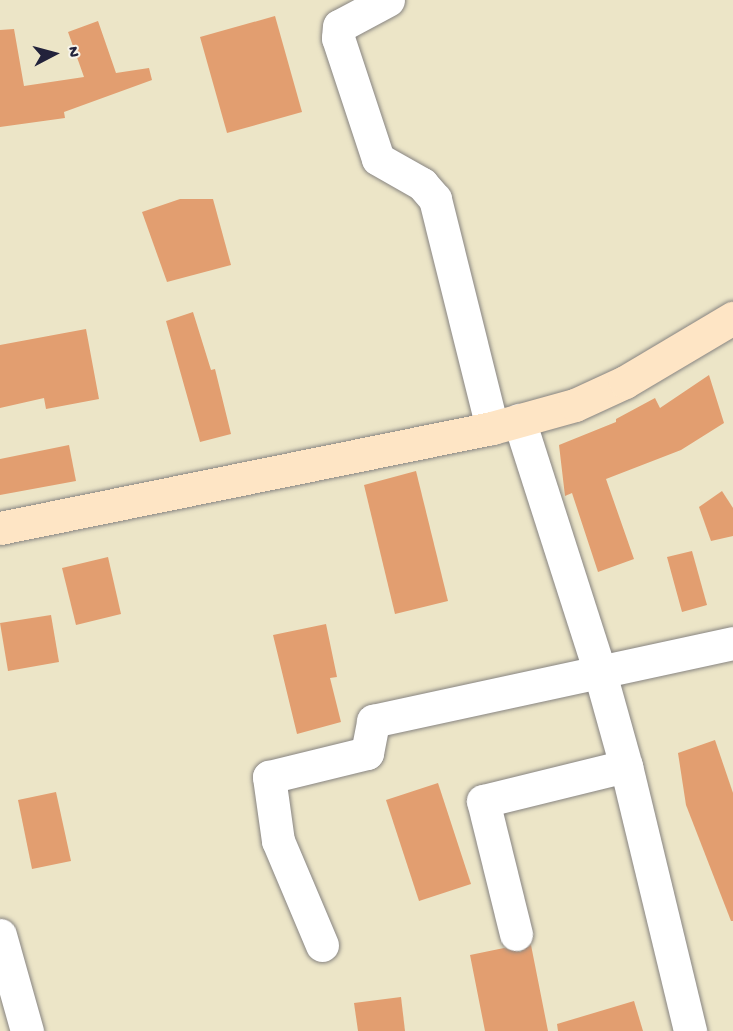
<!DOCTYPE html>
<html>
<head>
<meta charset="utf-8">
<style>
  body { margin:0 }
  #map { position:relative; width:733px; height:1031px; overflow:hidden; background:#ece5c7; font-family:"Gochi Hand",sans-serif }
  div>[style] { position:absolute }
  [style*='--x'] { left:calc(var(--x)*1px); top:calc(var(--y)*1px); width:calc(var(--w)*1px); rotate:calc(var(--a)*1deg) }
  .building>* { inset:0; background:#e29e70 }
  .roads { filter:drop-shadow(0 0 2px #878481) drop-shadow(0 0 2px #878481) }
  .street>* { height:33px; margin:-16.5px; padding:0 16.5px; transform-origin:16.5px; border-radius:16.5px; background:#fff }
  .secondary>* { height:33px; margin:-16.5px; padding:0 16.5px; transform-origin:16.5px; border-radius:16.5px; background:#fee5c5 }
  span { translate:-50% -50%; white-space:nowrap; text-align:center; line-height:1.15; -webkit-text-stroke:4.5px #f7f3e8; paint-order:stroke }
  .north { position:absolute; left:24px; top:24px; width:60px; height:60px; -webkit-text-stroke:4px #f7f3e8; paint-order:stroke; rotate:84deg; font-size:16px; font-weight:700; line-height:24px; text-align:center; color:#22223b }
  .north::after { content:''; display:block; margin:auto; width:21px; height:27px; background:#22223b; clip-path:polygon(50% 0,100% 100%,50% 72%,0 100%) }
</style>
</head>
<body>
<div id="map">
  <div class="building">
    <i style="clip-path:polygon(275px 16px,302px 112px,227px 133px,200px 37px)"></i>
    <i style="clip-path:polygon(98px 21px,116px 73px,149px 68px,152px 80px,64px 112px,65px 118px,0 127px,0 30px,14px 29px,24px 86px,84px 77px,68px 32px)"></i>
    <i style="clip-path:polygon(180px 199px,213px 199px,231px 265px,167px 282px,142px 212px)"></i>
    <i style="clip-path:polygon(193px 312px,211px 370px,215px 369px,231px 434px,200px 442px,166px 321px)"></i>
    <i style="clip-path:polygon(86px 329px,99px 399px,46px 409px,44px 398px,0 408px,0 345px)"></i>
    <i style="clip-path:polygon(709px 375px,724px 423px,681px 450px,606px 479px,634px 559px,598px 572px,572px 493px,565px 496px,559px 445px,616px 422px,616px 419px,655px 398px,660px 408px)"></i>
    <i style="clip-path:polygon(69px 445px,76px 481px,0 495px,0 459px)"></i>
    <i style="clip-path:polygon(416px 471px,448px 601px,395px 614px,364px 485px)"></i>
    <i style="clip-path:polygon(722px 491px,733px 508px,733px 536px,711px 541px,699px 507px)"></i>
    <i style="clip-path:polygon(692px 551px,707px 605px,682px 612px,667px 557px)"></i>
    <i style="clip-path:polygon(108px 557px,121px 614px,76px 625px,62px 568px)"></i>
    <i style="clip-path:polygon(51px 615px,59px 662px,8px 671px,0 623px)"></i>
    <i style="clip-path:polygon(326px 624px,337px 677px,330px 678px,341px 722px,297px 734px,273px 635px)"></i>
    <i style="clip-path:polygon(715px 740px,733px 793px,733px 921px,731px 921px,686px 805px,678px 753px)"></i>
    <i style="clip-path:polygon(438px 783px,471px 884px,419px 901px,386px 800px)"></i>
    <i style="clip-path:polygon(56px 792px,71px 861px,32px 869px,18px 800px)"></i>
    <i style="clip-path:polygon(531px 945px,548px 1031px,485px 1031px,470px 955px,504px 948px,520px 952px)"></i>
    <i style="clip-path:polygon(401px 997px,405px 1031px,358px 1031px,354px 1003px)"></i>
    <i style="clip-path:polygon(634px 1001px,643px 1031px,558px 1031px,557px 1024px)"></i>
  </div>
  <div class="roads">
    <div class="street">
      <i style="--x:388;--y:0;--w:55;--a:152"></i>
      <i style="--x:339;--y:26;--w:12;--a:95"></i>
      <i style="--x:338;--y:38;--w:127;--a:71.7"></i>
      <i style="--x:378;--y:159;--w:51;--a:29.6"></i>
      <i style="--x:422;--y:184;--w:20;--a:49"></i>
      <i style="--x:435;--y:199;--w:236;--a:76"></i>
      <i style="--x:519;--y:420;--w:266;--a:72.2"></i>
      <i style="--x:600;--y:673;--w:97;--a:74.4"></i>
      <i style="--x:626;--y:766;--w:273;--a:76.4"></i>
      <i style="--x:516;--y:934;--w:137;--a:-103.9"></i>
      <i style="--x:483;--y:801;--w:147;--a:-13.8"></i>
      <i style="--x:0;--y:935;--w:100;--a:74.3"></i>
      <i style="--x:322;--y:945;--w:113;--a:-112.9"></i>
      <i style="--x:278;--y:841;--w:65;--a:-98"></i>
      <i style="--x:269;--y:777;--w:101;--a:-13.8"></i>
      <i style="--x:367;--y:753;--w:33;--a:-79"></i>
      <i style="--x:373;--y:721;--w:368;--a:-12.2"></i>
    </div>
    <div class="secondary">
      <i style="--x:0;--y:528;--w:502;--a:-11.49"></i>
      <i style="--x:492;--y:428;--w:86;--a:-15.5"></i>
      <i style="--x:575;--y:405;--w:55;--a:-24.7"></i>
      <i style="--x:625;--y:382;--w:126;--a:-30.7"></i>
    </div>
  </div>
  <div class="north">N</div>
</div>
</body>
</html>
